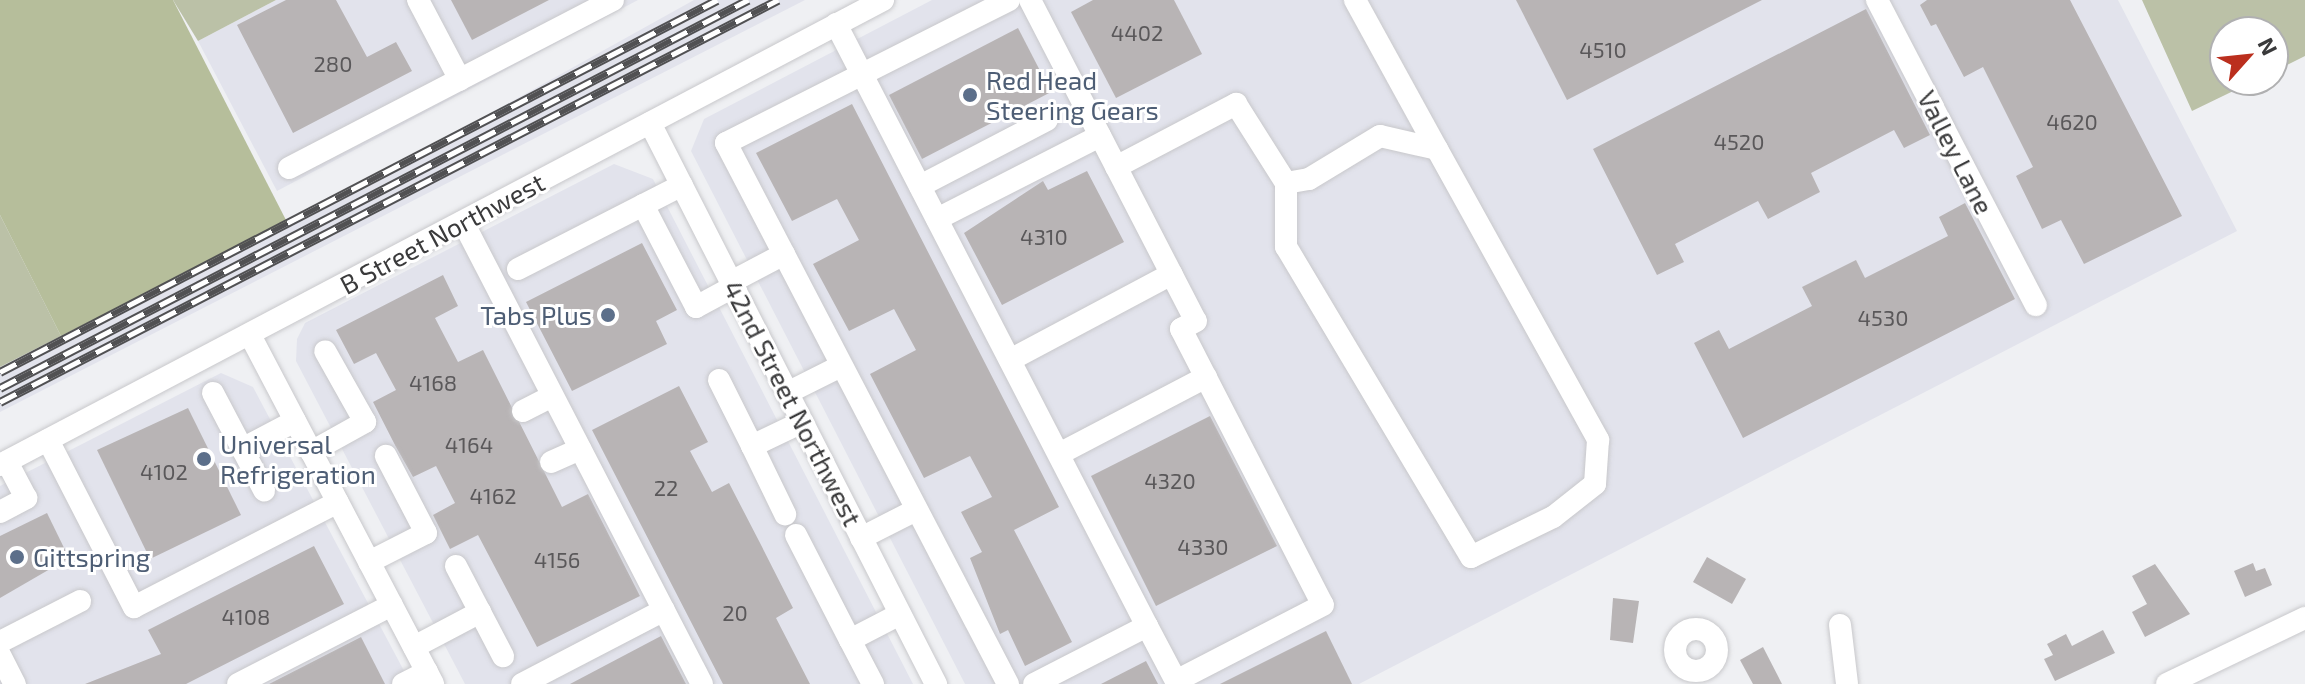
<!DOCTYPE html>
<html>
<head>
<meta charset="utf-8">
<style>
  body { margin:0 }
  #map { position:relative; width:2305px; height:684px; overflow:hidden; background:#eff0f3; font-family:"Exo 2",sans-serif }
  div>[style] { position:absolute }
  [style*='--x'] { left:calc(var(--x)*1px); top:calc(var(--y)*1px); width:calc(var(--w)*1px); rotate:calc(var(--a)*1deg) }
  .built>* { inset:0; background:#e2e3ec }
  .green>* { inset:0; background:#bbc1a7 }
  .forest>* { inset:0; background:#b6be9b }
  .building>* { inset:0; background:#b8b4b5 }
  .roads { filter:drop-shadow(0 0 2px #c8c8cb) drop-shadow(0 0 2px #c8c8cb) }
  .minor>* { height:22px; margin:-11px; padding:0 11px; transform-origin:11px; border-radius:11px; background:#fff }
  .minor>.ring { margin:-11px; padding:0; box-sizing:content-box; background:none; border:22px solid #fff; border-radius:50% }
  .rail>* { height:9px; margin-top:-4.5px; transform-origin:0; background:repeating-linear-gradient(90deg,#fff 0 18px,#515153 0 36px); box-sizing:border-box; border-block:2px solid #515153 }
  .dots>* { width:22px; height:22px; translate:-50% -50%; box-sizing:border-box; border:4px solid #fff; border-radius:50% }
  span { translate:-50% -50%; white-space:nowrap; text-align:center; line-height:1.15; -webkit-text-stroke:6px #fff; paint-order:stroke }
  .number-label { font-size:22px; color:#5a585a }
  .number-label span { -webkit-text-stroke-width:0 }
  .service-label { font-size:26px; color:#4e5e75 }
  .left { translate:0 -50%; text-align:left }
  .right { translate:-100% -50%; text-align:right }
  .street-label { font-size:26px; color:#3a3a3b }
  .north { position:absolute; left:2209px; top:16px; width:80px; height:80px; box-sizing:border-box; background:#fff; border:2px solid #b0b0b1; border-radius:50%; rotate:63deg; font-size:22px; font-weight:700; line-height:32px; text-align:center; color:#3a3a3b }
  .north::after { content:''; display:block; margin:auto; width:28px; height:36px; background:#bb2f1e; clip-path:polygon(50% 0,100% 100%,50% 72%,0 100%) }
</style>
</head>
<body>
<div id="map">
  <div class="built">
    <i style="clip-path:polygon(276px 0,638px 0,277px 191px,198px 41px)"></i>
    <i style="clip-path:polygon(694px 0,805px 0,0 412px,0 367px,381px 174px)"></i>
    <i style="clip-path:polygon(932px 0,2118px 0,2237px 231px,1359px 684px,965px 684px,691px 151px,704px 119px)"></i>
    <i style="clip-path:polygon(614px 164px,653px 179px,913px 684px,465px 684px,296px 361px,297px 339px,305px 323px)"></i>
    <i style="clip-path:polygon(221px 373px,253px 387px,411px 684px,0 684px,0 486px)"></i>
  </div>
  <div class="green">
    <i style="clip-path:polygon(173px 0,276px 0,198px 41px)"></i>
    <i style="clip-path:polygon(2142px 0,2305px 0,2305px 56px,2273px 72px,2273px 32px,2225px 32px,2225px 80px,2256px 80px,2192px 111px)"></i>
    <i style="clip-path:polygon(0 215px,61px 336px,0 367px)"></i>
  </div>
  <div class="forest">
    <i style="clip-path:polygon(0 0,173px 0,287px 222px,61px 336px,0 215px)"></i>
  </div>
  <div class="building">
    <i style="clip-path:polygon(286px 0,336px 0,367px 57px,396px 42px,412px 71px,293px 133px,237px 25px)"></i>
    <i style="clip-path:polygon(451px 0,549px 0,472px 40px)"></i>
    <i style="clip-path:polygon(1093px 0,1174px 0,1202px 54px,1116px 98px,1071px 12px)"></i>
    <i style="clip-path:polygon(1516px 0,1762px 0,1567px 100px)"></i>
    <i style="clip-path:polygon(1927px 0,2070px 0,2182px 216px,2084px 264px,2061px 220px,2042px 229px,2016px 176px,2033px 167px,1983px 67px,1964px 77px,1936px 24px,1931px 26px,1920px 5px)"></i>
    <i style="clip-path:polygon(1866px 9px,1930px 135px,1904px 148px,1894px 130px,1811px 173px,1820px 192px,1768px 219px,1758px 201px,1675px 244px,1684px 262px,1657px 275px,1593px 149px)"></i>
    <i style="clip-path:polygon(1018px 28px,1051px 92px,922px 159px,889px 95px)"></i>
    <i style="clip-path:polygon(852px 104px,1059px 507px,1014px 530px,1072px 642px,1025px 666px,1008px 630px,1000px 634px,970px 558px,982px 552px,961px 512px,992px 497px,970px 456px,924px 478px,870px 374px,916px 350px,894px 309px,849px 331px,813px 264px,859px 240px,837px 199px,792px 221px,756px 153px)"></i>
    <i style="clip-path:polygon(1087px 171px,1124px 242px,1002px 305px,964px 233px,1043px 181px,1048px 190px)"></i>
    <i style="clip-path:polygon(1965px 203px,2015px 299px,1743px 438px,1694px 343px,1719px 330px,1729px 349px,1812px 306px,1802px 287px,1856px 260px,1865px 278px,1948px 236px,1939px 217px)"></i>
    <i style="clip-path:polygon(642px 243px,677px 310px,656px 321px,667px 344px,572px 391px,526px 302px)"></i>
    <i style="clip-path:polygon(443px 275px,458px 306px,435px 318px,458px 362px,483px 350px,562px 507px,588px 494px,640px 596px,537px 647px,478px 535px,450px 549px,433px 515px,455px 503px,436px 466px,413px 477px,396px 447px,373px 402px,396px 390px,376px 353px,354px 364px,336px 330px)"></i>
    <i style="clip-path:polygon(679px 386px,708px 442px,690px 451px,712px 492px,729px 483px,759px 541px,793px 608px,776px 618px,810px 684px,723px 684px,592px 430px)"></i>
    <i style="clip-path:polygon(188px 408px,241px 515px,150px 559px,97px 450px)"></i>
    <i style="clip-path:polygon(1210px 416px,1277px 546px,1156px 606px,1091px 476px)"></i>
    <i style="clip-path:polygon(47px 513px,69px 558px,0 598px,0 536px)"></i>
    <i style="clip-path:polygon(314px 546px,344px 604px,186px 684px,85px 684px,161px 654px,148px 630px)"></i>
    <i style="clip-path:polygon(1707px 557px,1746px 579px,1732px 604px,1693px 582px)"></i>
    <i style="clip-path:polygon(2253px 563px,2256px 571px,2265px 568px,2272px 585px,2245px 597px,2234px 571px)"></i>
    <i style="clip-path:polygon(2155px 564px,2190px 614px,2145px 637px,2132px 612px,2147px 604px,2132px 576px)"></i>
    <i style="clip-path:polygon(1613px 598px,1639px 601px,1633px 643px,1610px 640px)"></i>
    <i style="clip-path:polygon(2103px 630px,2115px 653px,2055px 681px,2044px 659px,2053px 655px,2047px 644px,2066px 634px,2072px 646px)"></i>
    <i style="clip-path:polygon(1326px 631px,1352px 684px,1220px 684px)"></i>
    <i style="clip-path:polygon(661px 636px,686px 684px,570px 684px)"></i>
    <i style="clip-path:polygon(361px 637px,385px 684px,269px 684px)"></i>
    <i style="clip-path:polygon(1763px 647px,1782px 684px,1753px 684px,1740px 660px)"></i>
    <i style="clip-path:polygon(1146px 661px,1158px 684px,1101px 684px)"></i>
  </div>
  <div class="roads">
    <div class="minor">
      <i style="--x:418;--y:0;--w:90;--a:62.3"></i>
      <i style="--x:1030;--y:0;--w:361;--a:62.7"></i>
      <i style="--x:1196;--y:321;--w:17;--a:152"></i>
      <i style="--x:1181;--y:329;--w:310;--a:62.8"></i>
      <i style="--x:1323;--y:605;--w:165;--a:152.7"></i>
      <i style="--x:1176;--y:681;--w:62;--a:-117.8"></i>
      <i style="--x:1355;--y:0;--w:170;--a:61.2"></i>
      <i style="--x:1877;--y:0;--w:344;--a:62.5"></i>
      <i style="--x:836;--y:24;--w:678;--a:62.68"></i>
      <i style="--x:1147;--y:626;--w:127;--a:152.8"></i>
      <i style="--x:650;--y:123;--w:630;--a:62.99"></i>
      <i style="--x:1116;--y:167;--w:136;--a:-27.7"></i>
      <i style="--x:1236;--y:104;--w:93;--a:57.7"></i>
      <i style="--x:1286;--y:183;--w:23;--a:-10"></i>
      <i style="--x:1309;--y:179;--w:83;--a:-31.2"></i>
      <i style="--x:1380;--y:136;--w:58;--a:12.8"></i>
      <i style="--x:1437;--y:149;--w:333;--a:61"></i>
      <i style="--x:1598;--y:440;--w:44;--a:93.9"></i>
      <i style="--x:1595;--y:484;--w:53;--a:141.8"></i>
      <i style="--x:1553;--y:517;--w:91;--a:154"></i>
      <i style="--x:1471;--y:557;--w:361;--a:-120.8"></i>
      <i style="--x:1286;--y:247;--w:64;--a:-90"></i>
      <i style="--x:289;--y:168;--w:365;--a:-27.4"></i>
      <i style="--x:920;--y:186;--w:143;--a:-27.5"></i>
      <i style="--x:643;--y:205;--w:115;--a:62.5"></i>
      <i style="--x:696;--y:307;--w:42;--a:-28.4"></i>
      <i style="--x:937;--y:219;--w:183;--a:-27"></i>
      <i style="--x:463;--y:222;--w:520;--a:62.65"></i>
      <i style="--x:518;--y:269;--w:184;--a:-27.1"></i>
      <i style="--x:731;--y:282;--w:60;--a:-27.8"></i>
      <i style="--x:250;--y:335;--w:394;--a:62.3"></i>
      <i style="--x:1010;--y:360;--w:183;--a:-28"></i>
      <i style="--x:719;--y:380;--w:74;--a:63.4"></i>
      <i style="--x:752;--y:446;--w:55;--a:-25.6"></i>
      <i style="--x:213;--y:393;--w:110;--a:62.3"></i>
      <i style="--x:787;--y:393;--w:60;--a:-26.6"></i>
      <i style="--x:523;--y:411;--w:33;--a:-27"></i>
      <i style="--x:48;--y:440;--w:188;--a:62.8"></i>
      <i style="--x:134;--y:607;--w:229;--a:-27.2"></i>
      <i style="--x:752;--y:446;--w:76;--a:64.1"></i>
      <i style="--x:242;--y:449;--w:60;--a:-27.8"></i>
      <i style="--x:311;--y:452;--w:62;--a:-29.1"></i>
      <i style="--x:365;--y:422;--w:81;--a:-119.4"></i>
      <i style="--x:1059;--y:454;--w:166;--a:-27.6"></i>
      <i style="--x:551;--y:462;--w:32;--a:-24"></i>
      <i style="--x:0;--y:465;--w:998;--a:-27.77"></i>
      <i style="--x:0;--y:512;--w:30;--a:-28"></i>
      <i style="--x:26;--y:498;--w:41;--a:-117.8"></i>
      <i style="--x:796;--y:535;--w:118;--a:62.8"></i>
      <i style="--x:850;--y:640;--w:56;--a:-27.5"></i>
      <i style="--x:861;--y:538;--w:62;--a:-27"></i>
      <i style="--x:369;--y:562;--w:64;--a:-27"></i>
      <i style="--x:426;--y:533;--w:87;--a:-117.5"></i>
      <i style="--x:480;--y:612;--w:50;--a:62.4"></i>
      <i style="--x:1840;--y:625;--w:59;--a:83.2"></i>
      <i class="ring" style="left:1675px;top:629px;width:20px;height:20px"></i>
      <i style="--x:850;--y:640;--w:50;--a:62.4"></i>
      <i style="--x:0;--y:642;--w:90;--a:-27.1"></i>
      <i style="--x:414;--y:647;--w:75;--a:-27.9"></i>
      <i style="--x:480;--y:612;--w:52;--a:-117.6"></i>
      <i style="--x:0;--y:655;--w:33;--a:63"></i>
      <i style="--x:238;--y:684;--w:173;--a:-27.2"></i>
      <i style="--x:403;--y:684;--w:27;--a:-27"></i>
      <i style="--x:522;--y:684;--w:160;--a:-27.5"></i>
      <i style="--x:1008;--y:684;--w:610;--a:-117.53"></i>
      <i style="--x:726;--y:143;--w:317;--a:-26.8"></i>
      <i style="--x:2167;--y:684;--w:153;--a:-25.6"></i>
    </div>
  </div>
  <div class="rail">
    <i style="--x:0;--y:372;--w:808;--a:-27.42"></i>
    <i style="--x:0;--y:388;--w:843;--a:-27.42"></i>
    <i style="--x:0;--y:402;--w:876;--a:-27.33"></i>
  </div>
  <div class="dots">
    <i style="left:970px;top:95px;background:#5c6f8a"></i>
    <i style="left:608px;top:315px;background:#5c6f8a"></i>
    <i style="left:204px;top:459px;background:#5c6f8a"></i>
    <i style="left:17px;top:557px;background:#5c6f8a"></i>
  </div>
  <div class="number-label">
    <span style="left:1137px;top:33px">4402</span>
    <span style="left:1603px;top:50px">4510</span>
    <span style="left:333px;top:64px">280</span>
    <span style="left:2072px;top:122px">4620</span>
    <span style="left:1739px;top:142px">4520</span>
    <span style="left:1044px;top:237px">4310</span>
    <span style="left:1883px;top:318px">4530</span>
    <span style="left:433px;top:383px">4168</span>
    <span style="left:469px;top:445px">4164</span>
    <span style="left:164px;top:472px">4102</span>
    <span style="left:1170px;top:481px">4320</span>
    <span style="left:666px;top:488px">22</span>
    <span style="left:493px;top:496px">4162</span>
    <span style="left:1203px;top:547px">4330</span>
    <span style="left:557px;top:560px">4156</span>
    <span style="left:735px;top:613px">20</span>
    <span style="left:246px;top:617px">4108</span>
  </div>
  <div class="service-label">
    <span class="left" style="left:986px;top:95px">Red Head<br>Steering Gears</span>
    <span class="right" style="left:592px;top:315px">Tabs Plus</span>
    <span class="left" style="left:220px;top:459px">Universal<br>Refrigeration</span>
    <span class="left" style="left:33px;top:557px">Gittspring</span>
  </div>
  <div class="street-label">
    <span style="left:1956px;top:152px;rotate:63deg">Valley Lane</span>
    <span style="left:442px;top:233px;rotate:-28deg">B Street Northwest</span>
    <span style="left:793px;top:403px;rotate:63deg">42nd Street Northwest</span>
  </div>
  <div class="north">N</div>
</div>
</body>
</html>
